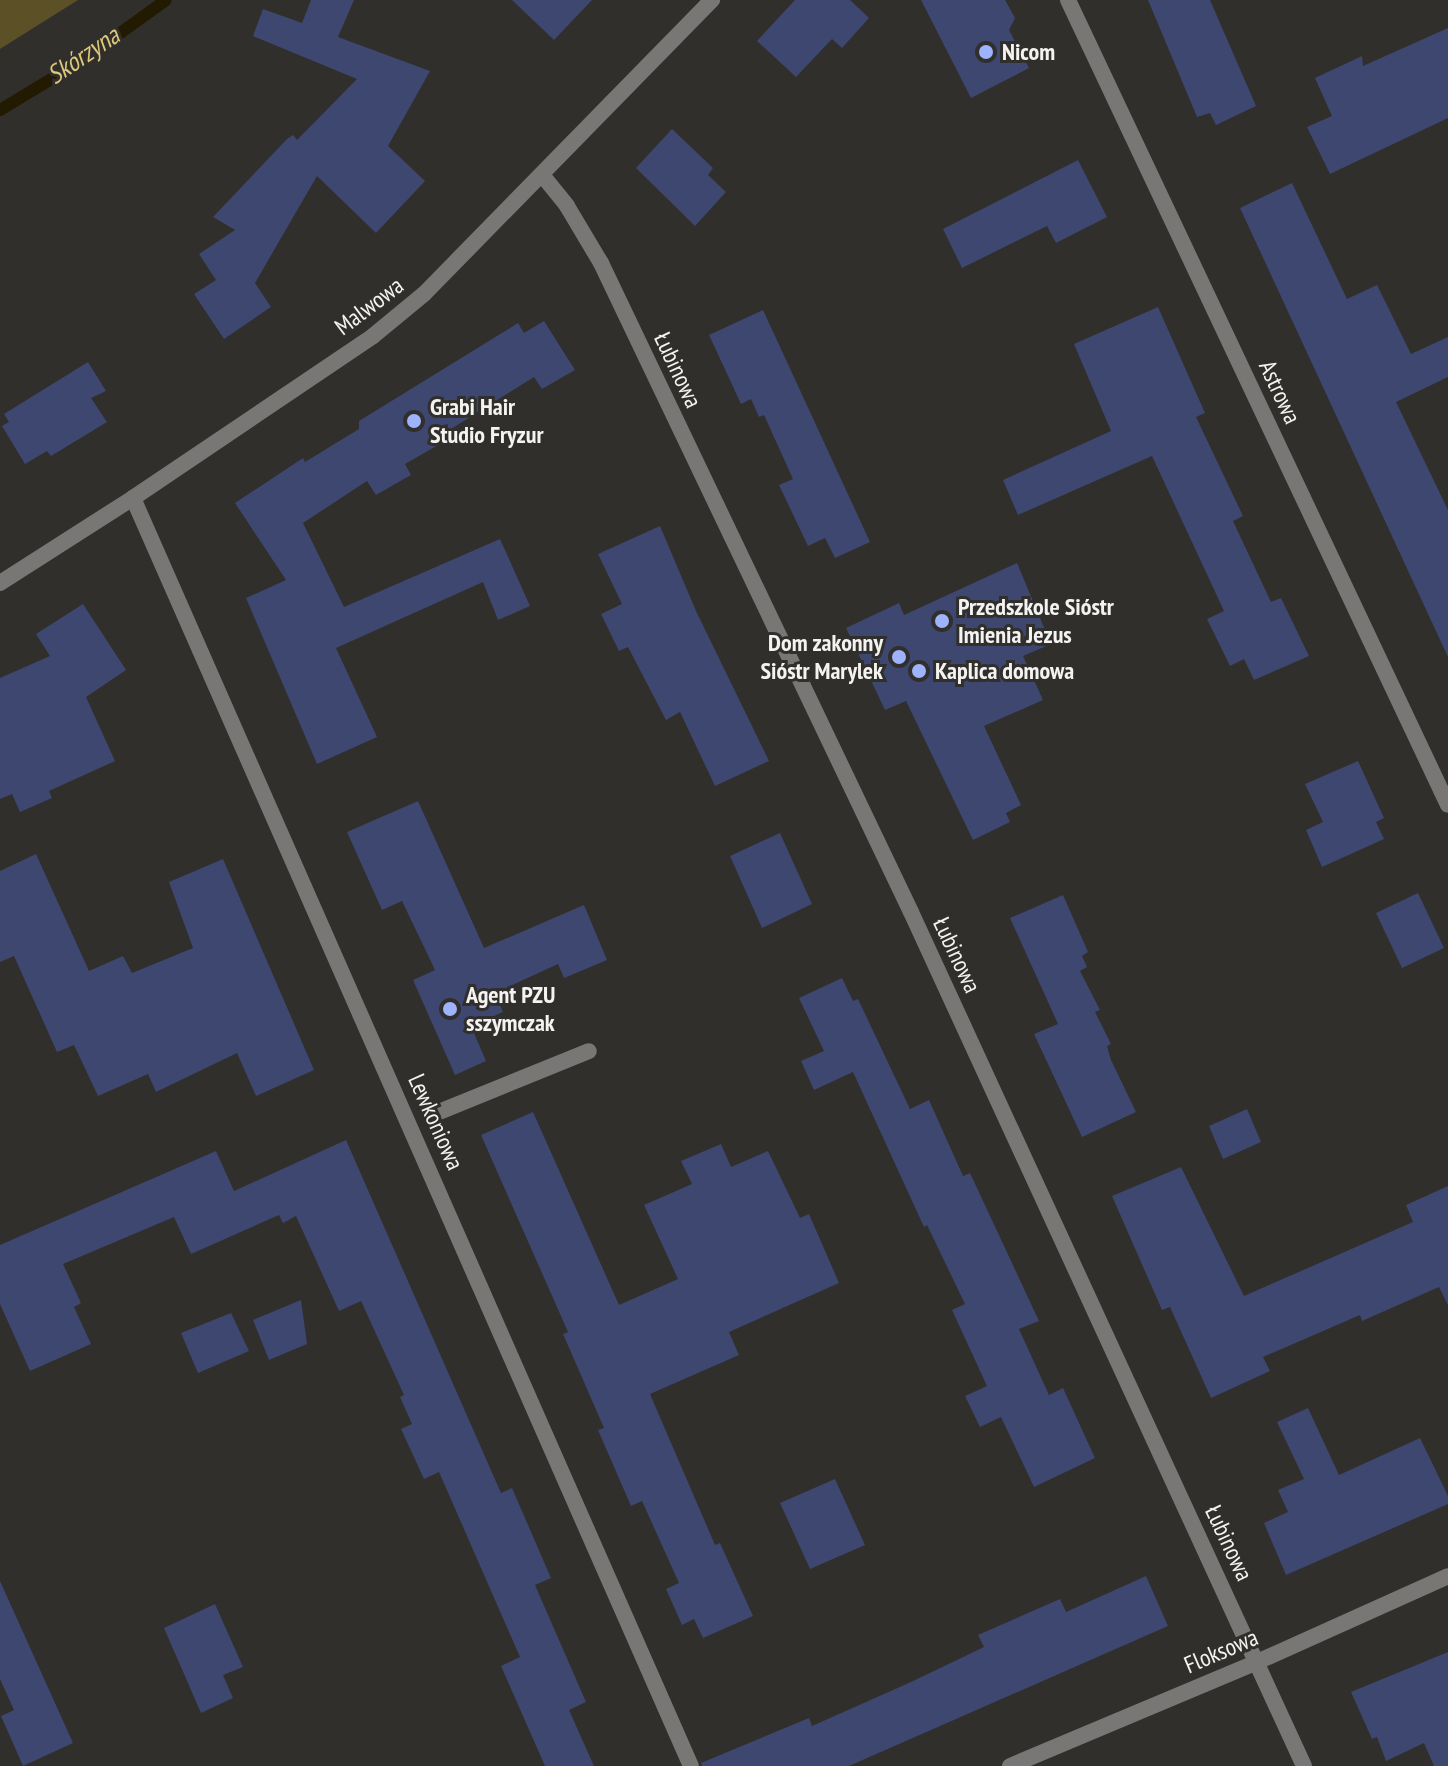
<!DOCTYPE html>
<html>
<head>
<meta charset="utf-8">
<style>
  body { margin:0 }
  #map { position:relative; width:1448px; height:1766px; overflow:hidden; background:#302f2c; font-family:"PT Sans Narrow",sans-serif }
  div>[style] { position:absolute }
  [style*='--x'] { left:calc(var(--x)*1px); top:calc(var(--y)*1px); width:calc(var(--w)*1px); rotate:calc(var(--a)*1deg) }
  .green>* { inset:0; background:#5b5026 }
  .stream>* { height:12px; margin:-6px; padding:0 6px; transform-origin:6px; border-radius:6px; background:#221b02 }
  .building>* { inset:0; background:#3d4770 }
  .service>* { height:16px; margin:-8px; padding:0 8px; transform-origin:8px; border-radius:8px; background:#787776 }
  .minor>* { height:16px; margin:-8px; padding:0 8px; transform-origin:8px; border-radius:8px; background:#787776 }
  .tertiary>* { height:16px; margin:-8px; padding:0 8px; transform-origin:8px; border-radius:8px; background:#787776 }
  .dots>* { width:22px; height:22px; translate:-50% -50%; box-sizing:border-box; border:4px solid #302f2c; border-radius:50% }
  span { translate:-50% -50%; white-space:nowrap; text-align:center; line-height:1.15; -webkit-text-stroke:6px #302f2c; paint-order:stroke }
  .poi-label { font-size:24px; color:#f4f3f1; font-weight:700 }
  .left { translate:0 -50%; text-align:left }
  .right { translate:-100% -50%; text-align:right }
  .street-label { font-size:24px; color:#f4f3f1 }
  .water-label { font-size:26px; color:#dec87b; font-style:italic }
</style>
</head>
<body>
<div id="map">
  <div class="green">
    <i style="clip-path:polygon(0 0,78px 0,0 49px)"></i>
  </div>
  <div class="stream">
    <i style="--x:0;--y:110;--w:102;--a:-31.3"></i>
    <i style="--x:87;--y:57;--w:97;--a:-35.8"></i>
  </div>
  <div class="building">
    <i style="clip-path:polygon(311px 0,354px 0,338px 37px,430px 71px,388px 146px,425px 181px,376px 233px,317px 176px,255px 283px,271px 307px,224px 339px,194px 294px,216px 280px,199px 254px,235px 230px,213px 217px,287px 139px,293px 135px,297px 140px,357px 79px,253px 36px,263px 9px,302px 23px)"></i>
    <i style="clip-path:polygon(512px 0,592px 0,554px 40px)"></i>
    <i style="clip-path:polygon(795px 0,850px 0,869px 18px,842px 48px,832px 39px,796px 77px,757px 41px)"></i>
    <i style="clip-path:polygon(921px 0,1005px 0,1015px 18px,1009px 30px,1029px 68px,971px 98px)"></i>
    <i style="clip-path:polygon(1148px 0,1210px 0,1256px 106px,1216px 125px,1210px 113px,1197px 117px)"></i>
    <i style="clip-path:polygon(1448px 28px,1448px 118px,1330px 174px,1307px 127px,1332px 116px,1315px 78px,1362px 56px,1363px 66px)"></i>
    <i style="clip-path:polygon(672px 129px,713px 168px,708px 175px,726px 192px,695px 226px,636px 168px)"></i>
    <i style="clip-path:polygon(1078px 160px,1107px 217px,1056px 243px,1047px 226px,962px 268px,943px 229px)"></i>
    <i style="clip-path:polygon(1292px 183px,1347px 299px,1377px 285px,1411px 354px,1448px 337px,1448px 377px,1396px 402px,1448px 510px,1448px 657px,1240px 208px)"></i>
    <i style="clip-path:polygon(1158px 307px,1205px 413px,1196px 417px,1243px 516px,1233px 521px,1271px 602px,1281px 598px,1309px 656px,1254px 680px,1244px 659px,1230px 666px,1207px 619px,1224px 611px,1152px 456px,1018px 515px,1003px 480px,1111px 431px,1074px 344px)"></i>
    <i style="clip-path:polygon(763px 310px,870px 542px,835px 558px,825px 538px,808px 546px,779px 485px,793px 479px,764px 415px,759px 417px,751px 399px,741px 404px,709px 335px)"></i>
    <i style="clip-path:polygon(544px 321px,575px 370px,542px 389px,534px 377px,451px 429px,454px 436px,405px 464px,411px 475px,376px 495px,367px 481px,303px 523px,344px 607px,500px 539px,530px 606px,498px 620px,483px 582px,336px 648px,377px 737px,317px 764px,246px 598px,286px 580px,235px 503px,303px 458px,305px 462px,359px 429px,359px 421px,518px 323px,524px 333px)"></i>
    <i style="clip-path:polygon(88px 362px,106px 391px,91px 398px,107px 422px,51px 456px,47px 451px,25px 464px,2px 426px,9px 422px,4px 414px)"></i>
    <i style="clip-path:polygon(660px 526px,696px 611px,769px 761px,715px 786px,680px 712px,666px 720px,628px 647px,619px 651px,601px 614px,622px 604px,598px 554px)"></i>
    <i style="clip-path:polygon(1017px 563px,1051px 644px,1023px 656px,1043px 700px,984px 726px,1021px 805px,1006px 813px,1010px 822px,973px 840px,906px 701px,885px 710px,846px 628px,899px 603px,904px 615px)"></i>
    <i style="clip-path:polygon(83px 604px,126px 670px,86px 697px,115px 761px,49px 791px,52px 798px,20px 812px,12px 794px,0 799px,0 678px,50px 656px,36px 634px)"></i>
    <i style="clip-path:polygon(1358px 761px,1384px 818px,1376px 822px,1384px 839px,1322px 867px,1306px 830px,1323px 822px,1305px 784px)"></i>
    <i style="clip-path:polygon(418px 801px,484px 948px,584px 905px,607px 960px,564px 978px,558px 964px,495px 993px,503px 1012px,471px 1026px,486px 1061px,455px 1075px,413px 980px,435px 970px,402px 901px,382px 910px,347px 832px)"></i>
    <i style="clip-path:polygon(780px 833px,812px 904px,762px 928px,730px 856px)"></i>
    <i style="clip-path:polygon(36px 854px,89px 971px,123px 956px,132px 973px,193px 948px,169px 882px,223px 859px,314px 1070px,256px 1096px,237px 1053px,156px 1092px,148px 1074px,98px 1096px,74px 1045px,57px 1052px,14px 956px,0 962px,0 871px)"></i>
    <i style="clip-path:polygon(1418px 893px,1444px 948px,1402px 968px,1376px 913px)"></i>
    <i style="clip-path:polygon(1063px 895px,1088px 952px,1082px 956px,1087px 967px,1080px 971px,1100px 1010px,1095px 1012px,1111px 1044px,1107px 1046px,1111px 1060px,1136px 1112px,1082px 1137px,1034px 1034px,1058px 1024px,1010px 918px)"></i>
    <i style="clip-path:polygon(842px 978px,853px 1001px,858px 999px,910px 1109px,929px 1100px,963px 1176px,970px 1173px,1039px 1321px,1019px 1329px,1049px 1395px,1063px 1388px,1095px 1458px,1034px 1487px,1001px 1417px,980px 1427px,965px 1396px,987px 1386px,952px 1310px,965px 1304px,927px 1225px,924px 1227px,853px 1072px,814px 1090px,801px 1061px,824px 1051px,799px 998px)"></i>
    <i style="clip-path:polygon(1247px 1109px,1261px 1142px,1223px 1159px,1209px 1126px)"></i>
    <i style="clip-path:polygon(533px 1112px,619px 1305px,678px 1279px,644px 1205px,692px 1184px,681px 1161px,721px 1144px,731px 1167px,768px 1151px,800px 1218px,809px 1214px,839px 1283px,729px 1332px,739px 1355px,650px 1394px,715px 1545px,720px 1543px,753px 1616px,703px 1638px,694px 1619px,682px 1625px,666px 1589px,679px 1583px,642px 1501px,631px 1506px,598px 1430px,604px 1428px,563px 1334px,568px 1332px,481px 1135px)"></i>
    <i style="clip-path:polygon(346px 1140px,501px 1493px,512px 1488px,551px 1578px,535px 1585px,586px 1702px,569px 1710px,594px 1766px,545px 1766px,501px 1666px,520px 1657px,439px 1472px,424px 1479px,401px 1429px,412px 1424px,400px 1397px,404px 1395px,361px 1301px,339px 1311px,296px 1216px,283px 1223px,279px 1215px,191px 1254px,174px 1217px,63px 1264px,81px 1303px,74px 1307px,91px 1344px,30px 1371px,0 1304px,0 1245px,216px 1151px,234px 1191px)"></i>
    <i style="clip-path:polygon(1181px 1167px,1244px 1296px,1413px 1222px,1406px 1205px,1448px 1186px,1448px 1305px,1439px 1287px,1362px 1321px,1360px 1315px,1263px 1357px,1270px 1371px,1211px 1398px,1170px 1307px,1162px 1310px,1112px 1196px)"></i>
    <i style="clip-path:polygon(301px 1300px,307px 1344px,269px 1360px,253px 1320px)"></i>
    <i style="clip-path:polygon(231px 1313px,249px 1351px,198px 1373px,181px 1333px)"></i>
    <i style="clip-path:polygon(1308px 1408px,1339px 1475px,1420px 1438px,1448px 1496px,1448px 1504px,1286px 1575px,1264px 1523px,1288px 1512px,1278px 1490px,1304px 1479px,1277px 1422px)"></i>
    <i style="clip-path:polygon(835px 1479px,865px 1545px,810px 1569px,780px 1503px)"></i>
    <i style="clip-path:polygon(1146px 1576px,1168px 1626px,849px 1766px,702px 1766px,701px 1763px,809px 1718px,812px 1726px,911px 1682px,984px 1647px,978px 1635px,1060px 1599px,1066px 1612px)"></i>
    <i style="clip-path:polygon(0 1581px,73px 1743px,23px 1766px,1px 1716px,14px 1710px,0 1679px)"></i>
    <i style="clip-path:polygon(215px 1604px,243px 1667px,223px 1675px,233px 1698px,201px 1713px,164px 1628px)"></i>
    <i style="clip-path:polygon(1448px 1652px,1448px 1766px,1434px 1766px,1424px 1743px,1386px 1761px,1377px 1737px,1372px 1739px,1351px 1692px)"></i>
  </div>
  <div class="service">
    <i style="--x:434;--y:1114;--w:167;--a:-22.1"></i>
  </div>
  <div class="minor">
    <i style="--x:1068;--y:0;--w:890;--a:64.73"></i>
    <i style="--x:543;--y:176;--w:38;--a:51"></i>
    <i style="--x:567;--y:206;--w:66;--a:59.2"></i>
    <i style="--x:601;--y:263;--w:719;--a:64.47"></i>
    <i style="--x:911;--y:912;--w:940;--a:65.29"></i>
    <i style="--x:133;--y:498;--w:1385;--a:66.25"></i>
    <i style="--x:1010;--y:1766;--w:268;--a:-22.8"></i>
    <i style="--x:1257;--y:1662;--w:209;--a:-24.2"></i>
  </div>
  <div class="tertiary">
    <i style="--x:0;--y:583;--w:158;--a:-32.6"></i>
    <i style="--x:133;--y:498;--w:290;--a:-34"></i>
    <i style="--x:373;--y:336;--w:66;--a:-39.5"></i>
    <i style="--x:424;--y:294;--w:412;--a:-45.6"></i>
  </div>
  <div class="dots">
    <i style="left:986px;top:52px;background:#9fb3fd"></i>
    <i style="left:414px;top:421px;background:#9fb3fd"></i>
    <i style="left:942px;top:621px;background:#9fb3fd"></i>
    <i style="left:899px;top:657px;background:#9fb3fd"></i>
    <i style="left:919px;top:671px;background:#9fb3fd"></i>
    <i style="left:450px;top:1009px;background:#9fb3fd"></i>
  </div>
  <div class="poi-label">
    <span class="left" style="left:1002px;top:52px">Nicom</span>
    <span class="left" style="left:430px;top:421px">Grabi Hair<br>Studio Fryzur</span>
    <span class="left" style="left:958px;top:621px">Przedszkole Sióstr<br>Imienia Jezus</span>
    <span class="right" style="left:883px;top:657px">Dom zakonny<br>Sióstr Marylek</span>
    <span class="left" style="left:935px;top:671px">Kaplica domowa</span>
    <span class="left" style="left:466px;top:1009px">Agent PZU<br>sszymczak</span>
  </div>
  <div class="street-label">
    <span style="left:369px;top:306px;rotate:-37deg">Malwowa</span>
    <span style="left:678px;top:370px;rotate:65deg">Łubinowa</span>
    <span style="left:1280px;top:392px;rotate:65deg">Astrowa</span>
    <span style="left:957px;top:955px;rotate:65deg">Łubinowa</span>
    <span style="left:436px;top:1122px;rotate:66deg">Lewkoniowa</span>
    <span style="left:1229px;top:1543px;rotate:65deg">Łubinowa</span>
    <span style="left:1221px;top:1651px;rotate:-23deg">Floksowa</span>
  </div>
  <div class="water-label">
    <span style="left:83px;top:55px;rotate:-34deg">Skórzyna</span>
  </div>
</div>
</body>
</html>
